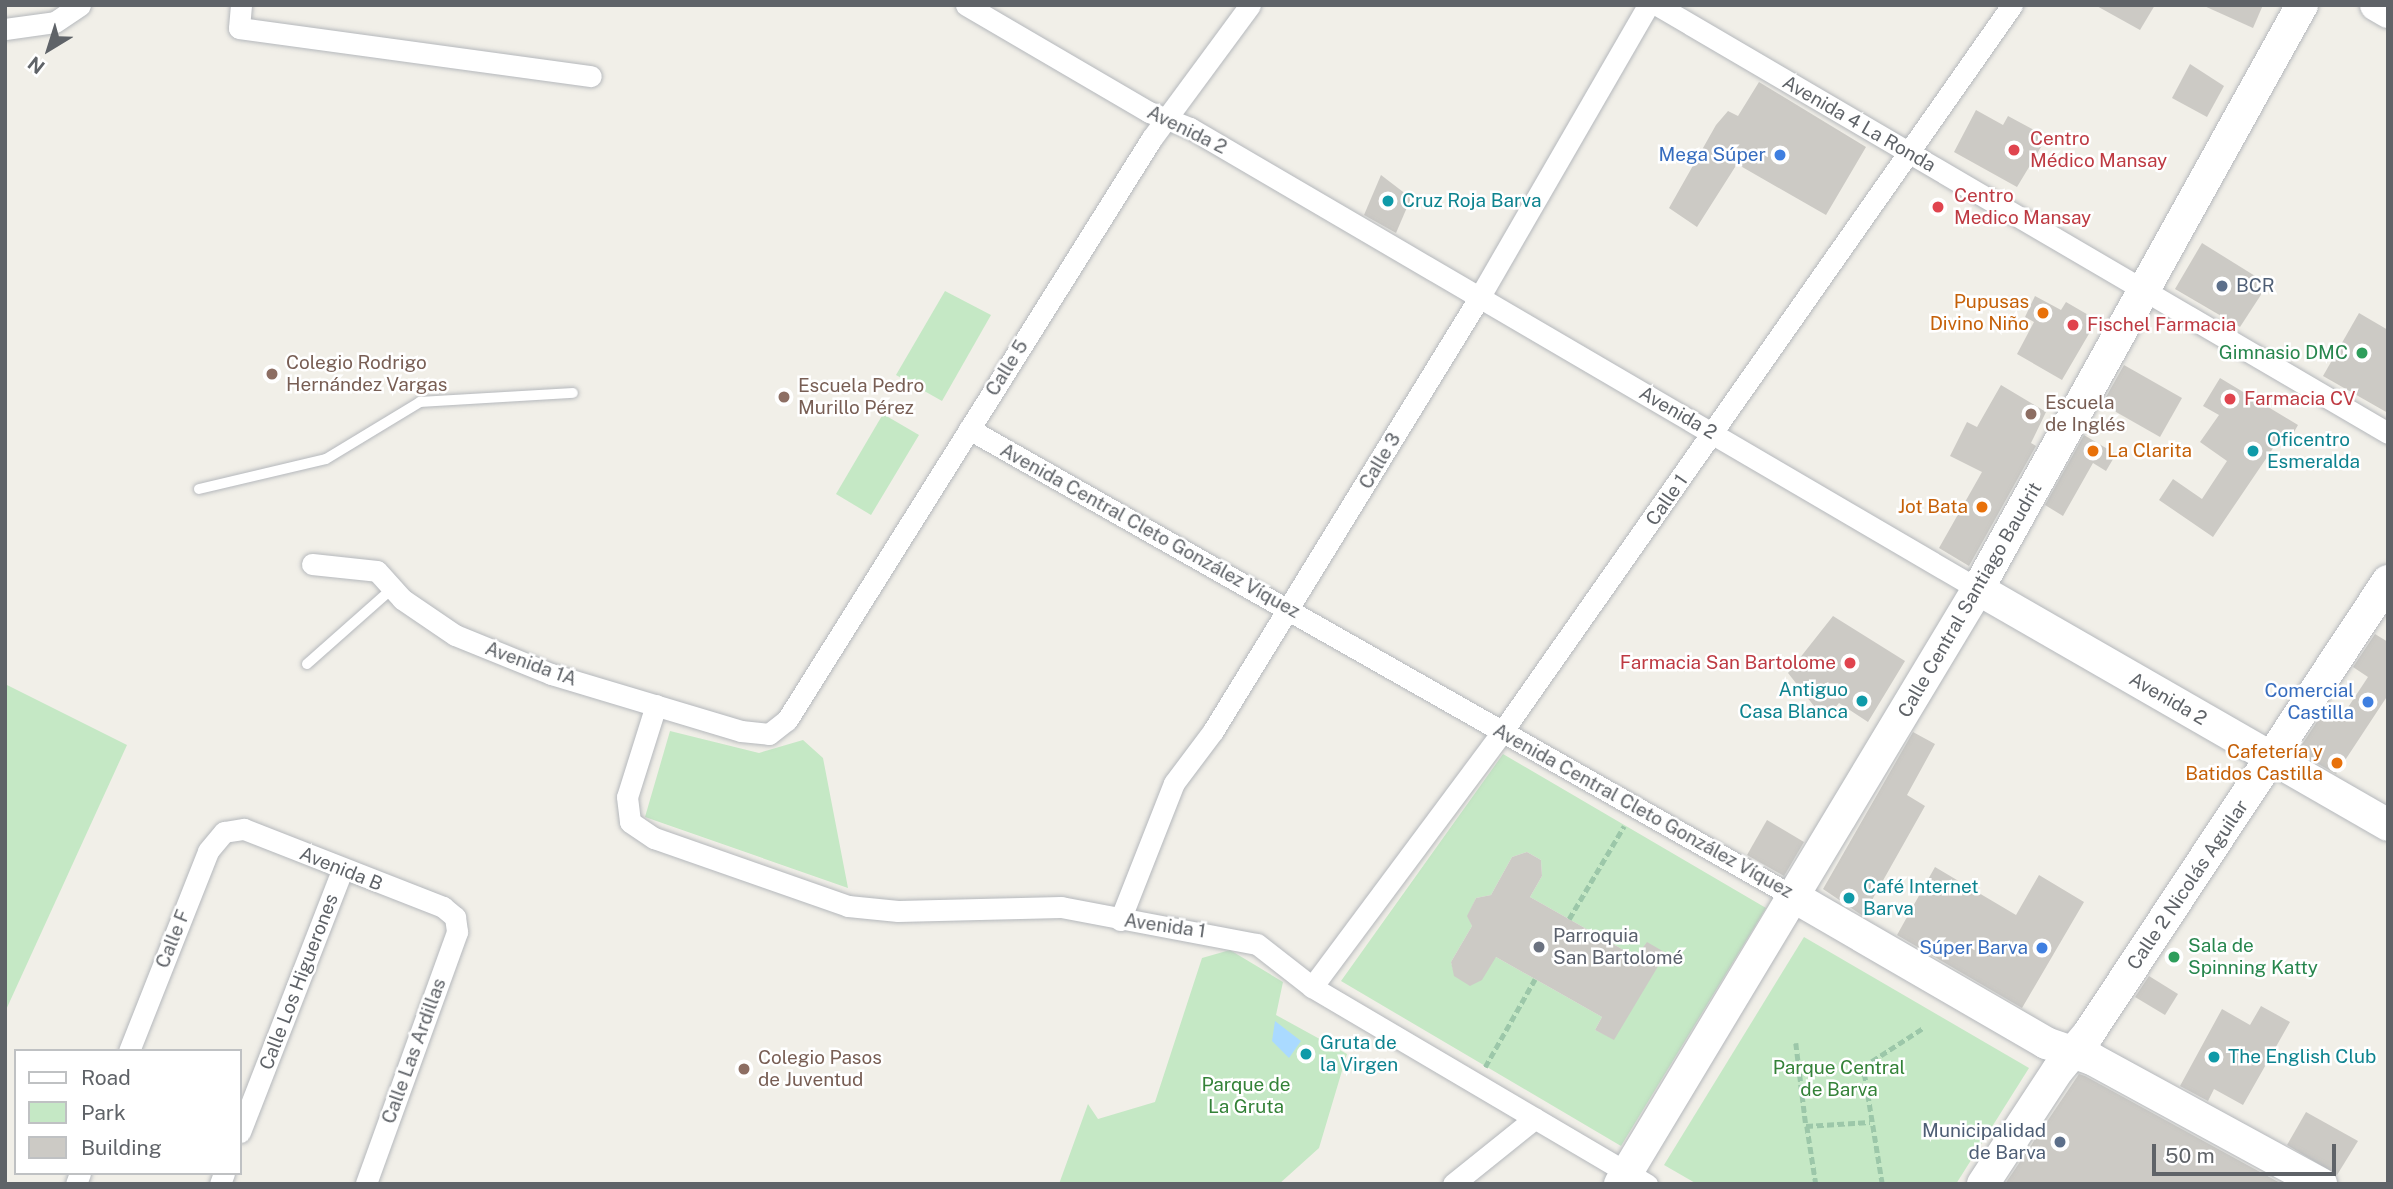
<!DOCTYPE html>
<html>
<head>
<meta charset="utf-8">
<style>
  body { margin:0 }
  #map { position:relative; width:2393px; height:1189px; overflow:hidden; background:#f1efe8; font-family:"Public Sans",sans-serif }
  div>[style] { position:absolute }
  [style*='--x'] { left:calc(var(--x)*1px); top:calc(var(--y)*1px); width:calc(var(--w)*1px); rotate:calc(var(--a)*1deg) }
  .green>* { inset:0; background:#c5e8c5 }
  .water>* { inset:0; background:#aadaff }
  .building>* { inset:0; background:#cccac5 }
  .path>* { height:4.5px; margin-top:-2.25px; transform-origin:0; background:repeating-linear-gradient(90deg,#9cc7a9 0 7px,transparent 0 10.5px) }
  .roads { filter:drop-shadow(0 0 2px #b5b8bc) drop-shadow(0 0 2px #b5b8bc) }
  .lane>* { height:10px; margin:-5px; padding:0 5px; transform-origin:5px; border-radius:5px; background:#fff }
  .street>* { height:21px; margin:-10.5px; padding:0 10.5px; transform-origin:10.5px; border-radius:10.5px; background:#fff }
  .secondary>* { height:32px; margin:-16px; padding:0 16px; transform-origin:16px; border-radius:16px; background:#fff }
  .dots>* { width:19px; height:19px; translate:-50% -50%; box-sizing:border-box; border:4px solid #fff; border-radius:50% }
  span { translate:-50% -50%; white-space:nowrap; text-align:center; line-height:1.15; -webkit-text-stroke:5px #fff; paint-order:stroke }
  .street-label { font-size:19px; color:#5f6368 }
  .health-label { font-size:19px; color:#be3a42 }
  .left { translate:0 -50%; text-align:left }
  .right { translate:-100% -50%; text-align:right }
  .shop-label { font-size:19px; color:#366cbe }
  .culture-label { font-size:19px; color:#0d838f }
  .service-label { font-size:19px; color:#4e5e75 }
  .food-label { font-size:19px; color:#c56008 }
  .leisure-label { font-size:19px; color:#27864d }
  .education-label { font-size:19px; color:#785e54 }
  .worship-label { font-size:19px; color:#5b616d }
  .park-label { font-size:19px; color:#348238 }
  .frame { position:absolute; inset:0; border:7px solid #5f6368; pointer-events:none }
  .legend { position:absolute; left:14px; top:1049px; width:228px; height:126px; box-sizing:border-box; background:#fff; border:2px solid #bfc1c3; margin:0; padding:9px 12px; list-style:none; font-size:21px; color:#5f6368 }
  .legend li { display:flex; align-items:center; gap:14px; height:35px }
  .legend b { width:35px; border:2px solid #bfc1c3 }
  .north { position:absolute; left:14px; top:14px; width:70px; height:70px; -webkit-text-stroke:5px #fff; paint-order:stroke; rotate:218deg; font-size:19px; font-weight:700; line-height:28px; text-align:center; color:#5f6368 }
  .north::after { content:''; display:block; margin:auto; width:24px; height:32px; background:#5f6368; clip-path:polygon(50% 0,100% 100%,50% 72%,0 100%) }
  .scale { position:absolute; left:2152px; top:1144px; width:184px; height:32px; box-sizing:border-box; border:4px solid #5f6368; border-top:0; padding-left:9px; font-size:21px; line-height:24px; white-space:nowrap; color:#5f6368; -webkit-text-stroke:5px #fff; paint-order:stroke }
</style>
</head>
<body>
<div id="map">
  <div class="green">
    <i style="clip-path:polygon(945px 291px,991px 315px,942px 401px,896px 375px)"></i>
    <i style="clip-path:polygon(883px 414px,919px 435px,871px 515px,836px 494px)"></i>
    <i style="clip-path:polygon(5px 684px,127px 745px,5px 1012px)"></i>
    <i style="clip-path:polygon(670px 731px,759px 753px,803px 740px,823px 758px,848px 888px,645px 817px)"></i>
    <i style="clip-path:polygon(evenodd,1503px 754px,1766px 908px,1621px 1146px,1341px 981px,1503px 754px,1527px 852px,1541px 860px,1542px 876px,1530px 897px,1636px 957px,1614px 1039px,1595px 1030px,1602px 1017px,1496px 957px,1455px 976px,1451px 962px,1472px 926px,1468px 916px,1476px 898px,1491px 895px,1512px 857px,1527px 852px)"></i>
    <i style="clip-path:polygon(1804px 937px,2029px 1068px,1956px 1184px,1697px 1184px,1664px 1165px)"></i>
    <i style="clip-path:polygon(1230px 950px,1283px 982px,1276px 1015px,1347px 1054px,1319px 1148px,1279px 1184px,1059px 1184px,1088px 1104px,1098px 1119px,1155px 1102px,1202px 958px)"></i>
  </div>
  <div class="water">
    <i style="clip-path:polygon(1275px 1021px,1301px 1041px,1289px 1058px,1272px 1041px)"></i>
  </div>
  <div class="building">
    <i style="clip-path:polygon(2095px 5px,2155px 5px,2140px 30px)"></i>
    <i style="clip-path:polygon(2202px 5px,2263px 5px,2253px 28px)"></i>
    <i style="clip-path:polygon(2190px 64px,2224px 86px,2207px 117px,2172px 98px)"></i>
    <i style="clip-path:polygon(1759px 82px,1866px 147px,1826px 215px,1737px 164px,1697px 227px,1669px 208px,1716px 125px,1728px 111px,1738px 116px)"></i>
    <i style="clip-path:polygon(1976px 110px,2003px 125px,2008px 116px,2047px 137px,2017px 187px,1954px 152px)"></i>
    <i style="clip-path:polygon(1381px 175px,1411px 198px,1396px 233px,1364px 215px)"></i>
    <i style="clip-path:polygon(2202px 243px,2268px 284px,2240px 327px,2175px 289px)"></i>
    <i style="clip-path:polygon(2035px 296px,2061px 310px,2066px 302px,2097px 320px,2062px 380px,2017px 354px,2034px 322px,2025px 317px)"></i>
    <i style="clip-path:polygon(2359px 313px,2388px 330px,2388px 413px,2323px 376px)"></i>
    <i style="clip-path:polygon(2124px 365px,2182px 398px,2160px 437px,2102px 404px)"></i>
    <i style="clip-path:polygon(2220px 378px,2298px 425px,2290px 439px,2280px 438px,2213px 537px,2159px 500px,2173px 479px,2202px 499px,2227px 461px,2200px 442px,2219px 415px,2203px 406px)"></i>
    <i style="clip-path:polygon(2001px 385px,2046px 412px,2031px 443px,2036px 446px,1969px 566px,1939px 548px,1982px 472px,1950px 456px,1967px 422px,1977px 427px)"></i>
    <i style="clip-path:polygon(2084px 435px,2116px 454px,2106px 471px,2093px 463px,2063px 516px,2045px 505px)"></i>
    <i style="clip-path:polygon(1833px 616px,1905px 661px,1868px 722px,1839px 703px,1825px 720px,1788px 673px)"></i>
    <i style="clip-path:polygon(2375px 634px,2388px 642px,2388px 695px,2336px 774px,2297px 752px,2324px 711px,2339px 721px,2368px 677px,2353px 667px)"></i>
    <i style="clip-path:polygon(1913px 732px,1935px 744px,1907px 795px,1925px 806px,1863px 916px,1823px 889px)"></i>
    <i style="clip-path:polygon(1767px 820px,1804px 842px,1784px 876px,1747px 855px)"></i>
    <i style="clip-path:polygon(1527px 852px,1541px 860px,1542px 876px,1530px 897px,1636px 957px,1647px 942px,1666px 953px,1614px 1040px,1595px 1030px,1602px 1017px,1496px 957px,1482px 980px,1470px 986px,1454px 976px,1451px 962px,1472px 926px,1467px 916px,1476px 898px,1491px 895px,1512px 857px)"></i>
    <i style="clip-path:polygon(1935px 867px,2016px 915px,2039px 875px,2084px 902px,2022px 1008px,1897px 935px)"></i>
    <i style="clip-path:polygon(2149px 976px,2178px 994px,2165px 1015px,2135px 997px)"></i>
    <i style="clip-path:polygon(2261px 1006px,2290px 1022px,2243px 1105px,2214px 1089px,2208px 1101px,2180px 1086px,2222px 1009px,2250px 1025px)"></i>
    <i style="clip-path:polygon(2079px 1074px,2085px 1076px,2282px 1184px,2005px 1184px)"></i>
    <i style="clip-path:polygon(2306px 1112px,2358px 1141px,2337px 1175px,2287px 1145px)"></i>
  </div>
  <div class="path">
    <i style="--x:1569;--y:919;--w:108;--a:-59.4"></i>
    <i style="--x:1796;--y:1043;--w:84;--a:83.1"></i>
    <i style="--x:1806;--y:1126;--w:64;--a:-3.6"></i>
    <i style="--x:1485;--y:1067;--w:101;--a:-60.4"></i>
    <i style="--x:1807;--y:1126;--w:59;--a:81.2"></i>
    <i style="--x:1882;--y:1184;--w:119;--a:-99.2"></i>
    <i style="--x:1863;--y:1067;--w:72;--a:-33"></i>
  </div>
  <div class="roads">
    <div class="lane">
      <i style="--x:199;--y:489;--w:130;--a:-13.3"></i>
      <i style="--x:326;--y:459;--w:110;--a:-31.2"></i>
      <i style="--x:420;--y:402;--w:153;--a:-3.4"></i>
      <i style="--x:307;--y:664;--w:115;--a:-41.5"></i>
    </div>
    <div class="street">
      <i style="--x:241;--y:5;--w:23;--a:95"></i>
      <i style="--x:239;--y:28;--w:355;--a:7.8"></i>
      <i style="--x:966;--y:5;--w:212;--a:30.3"></i>
      <i style="--x:1149;--y:112;--w:44;--a:21.3"></i>
      <i style="--x:1190;--y:128;--w:913;--a:30.33"></i>
      <i style="--x:1657;--y:5;--w:847;--a:30.35"></i>
      <i style="--x:5;--y:29;--w:50;--a:-8"></i>
      <i style="--x:55;--y:22;--w:30;--a:-34"></i>
      <i style="--x:969;--y:429;--w:951;--a:29.56"></i>
      <i style="--x:312;--y:564;--w:65;--a:6.1"></i>
      <i style="--x:377;--y:571;--w:38;--a:48"></i>
      <i style="--x:402;--y:599;--w:64;--a:34.2"></i>
      <i style="--x:455;--y:635;--w:104;--a:22.1"></i>
      <i style="--x:551;--y:674;--w:198;--a:16.7"></i>
      <i style="--x:741;--y:731;--w:28;--a:6"></i>
      <i style="--x:769;--y:734;--w:23;--a:-38"></i>
      <i style="--x:787;--y:720;--w:687;--a:-57.91"></i>
      <i style="--x:1152;--y:138;--w:165;--a:-53.6"></i>
      <i style="--x:656;--y:705;--w:96;--a:107.5"></i>
      <i style="--x:627;--y:797;--w:25;--a:83"></i>
      <i style="--x:630;--y:822;--w:29;--a:34"></i>
      <i style="--x:654;--y:838;--w:206;--a:19.3"></i>
      <i style="--x:848;--y:906;--w:50;--a:5.7"></i>
      <i style="--x:898;--y:911;--w:163;--a:-1.4"></i>
      <i style="--x:1061;--y:907;--w:199;--a:10.7"></i>
      <i style="--x:1257;--y:944;--w:70;--a:38"></i>
      <i style="--x:1312;--y:987;--w:389;--a:30.5"></i>
      <i style="--x:1120;--y:920;--w:147;--a:-68.5"></i>
      <i style="--x:1174;--y:783;--w:65;--a:-53.1"></i>
      <i style="--x:1213;--y:731;--w:508;--a:-58.44"></i>
      <i style="--x:1479;--y:298;--w:338;--a:-60"></i>
      <i style="--x:1312;--y:987;--w:318;--a:-53.3"></i>
      <i style="--x:1502;--y:732;--w:888;--a:-54.95"></i>
      <i style="--x:129;--y:1051;--w:215;--a:-68.4"></i>
      <i style="--x:208;--y:851;--w:25;--a:-50"></i>
      <i style="--x:224;--y:832;--w:20;--a:-9"></i>
      <i style="--x:244;--y:829;--w:214;--a:21.4"></i>
      <i style="--x:443;--y:907;--w:16;--a:40"></i>
      <i style="--x:455;--y:917;--w:15;--a:82"></i>
      <i style="--x:457;--y:932;--w:268;--a:109.9"></i>
      <i style="--x:240;--y:1132;--w:280;--a:-68.7"></i>
      <i style="--x:76;--y:1184;--w:12;--a:-70"></i>
      <i style="--x:220;--y:1184;--w:12;--a:-70"></i>
      <i style="--x:1453;--y:1184;--w:105;--a:-38.8"></i>
    </div>
    <div class="secondary">
      <i style="--x:2376;--y:5;--w:14;--a:30"></i>
      <i style="--x:1978;--y:589;--w:473;--a:29.9"></i>
      <i style="--x:1796;--y:898;--w:289;--a:30.1"></i>
      <i style="--x:2046;--y:1043;--w:49;--a:19.2"></i>
      <i style="--x:2092;--y:1059;--w:261;--a:28.6"></i>
      <i style="--x:1620;--y:1184;--w:694;--a:-58.97"></i>
      <i style="--x:1978;--y:589;--w:668;--a:-60.98"></i>
      <i style="--x:1983;--y:1184;--w:136;--a:-56.7"></i>
      <i style="--x:2058;--y:1070;--w:48;--a:-50"></i>
      <i style="--x:2089;--y:1033;--w:542;--a:-56.52"></i>
    </div>
  </div>
  <div class="dots">
    <i style="left:2014px;top:150px;background:#e0444e"></i>
    <i style="left:1780px;top:155px;background:#3f7fe0"></i>
    <i style="left:1388px;top:201px;background:#0f9aa8"></i>
    <i style="left:1938px;top:207px;background:#e0444e"></i>
    <i style="left:2222px;top:286px;background:#5c6f8a"></i>
    <i style="left:2043px;top:313px;background:#e8710a"></i>
    <i style="left:2073px;top:325px;background:#e0444e"></i>
    <i style="left:2362px;top:353px;background:#2e9e5b"></i>
    <i style="left:272px;top:374px;background:#8d6e63"></i>
    <i style="left:784px;top:397px;background:#8d6e63"></i>
    <i style="left:2230px;top:399px;background:#e0444e"></i>
    <i style="left:2031px;top:414px;background:#8d6e63"></i>
    <i style="left:2093px;top:451px;background:#e8710a"></i>
    <i style="left:2253px;top:451px;background:#0f9aa8"></i>
    <i style="left:1982px;top:507px;background:#e8710a"></i>
    <i style="left:1850px;top:663px;background:#e0444e"></i>
    <i style="left:1862px;top:701px;background:#0f9aa8"></i>
    <i style="left:2368px;top:702px;background:#3f7fe0"></i>
    <i style="left:2337px;top:763px;background:#e8710a"></i>
    <i style="left:1849px;top:898px;background:#0f9aa8"></i>
    <i style="left:1539px;top:947px;background:#6b7280"></i>
    <i style="left:2042px;top:948px;background:#3f7fe0"></i>
    <i style="left:2174px;top:957px;background:#2e9e5b"></i>
    <i style="left:1306px;top:1054px;background:#0f9aa8"></i>
    <i style="left:2214px;top:1057px;background:#0f9aa8"></i>
    <i style="left:744px;top:1069px;background:#8d6e63"></i>
    <i style="left:2060px;top:1142px;background:#5c6f8a"></i>
  </div>
  <div class="street-label">
    <span style="left:1859px;top:124px;rotate:30deg">Avenida 4 La Ronda</span>
    <span style="left:1187px;top:130px;rotate:26deg">Avenida 2</span>
    <span style="left:1007px;top:368px;rotate:-58deg">Calle 5</span>
    <span style="left:1678px;top:413px;rotate:30deg">Avenida 2</span>
    <span style="left:1380px;top:461px;rotate:-59deg">Calle 3</span>
    <span style="left:1667px;top:500px;rotate:-55deg">Calle 1</span>
    <span style="left:1150px;top:531px;rotate:29deg">Avenida Central Cleto González Víquez</span>
    <span style="left:1970px;top:600px;rotate:-60deg">Calle Central Santiago Baudrit</span>
    <span style="left:531px;top:664px;rotate:20deg">Avenida 1A</span>
    <span style="left:2168px;top:699px;rotate:30deg">Avenida 2</span>
    <span style="left:1643px;top:811px;rotate:29deg">Avenida Central Cleto González Víquez</span>
    <span style="left:341px;top:869px;rotate:22deg">Avenida B</span>
    <span style="left:2188px;top:885px;rotate:-56deg">Calle 2 Nicolás Aguilar</span>
    <span style="left:1165px;top:926px;rotate:8deg">Avenida 1</span>
    <span style="left:173px;top:939px;rotate:-68deg">Calle F</span>
    <span style="left:299px;top:982px;rotate:-69deg">Calle Los Higuerones</span>
    <span style="left:414px;top:1051px;rotate:-70deg">Calle Las Ardillas</span>
  </div>
  <div class="health-label">
    <span class="left" style="left:2030px;top:150px">Centro<br>Médico Mansay</span>
    <span class="left" style="left:1954px;top:207px">Centro<br>Medico Mansay</span>
    <span class="left" style="left:2087px;top:325px">Fischel Farmacia</span>
    <span class="left" style="left:2244px;top:399px">Farmacia CV</span>
    <span class="right" style="left:1836px;top:663px">Farmacia San Bartolome</span>
  </div>
  <div class="shop-label">
    <span class="right" style="left:1766px;top:155px">Mega Súper</span>
    <span class="right" style="left:2354px;top:702px">Comercial<br>Castilla</span>
    <span class="right" style="left:2028px;top:948px">Súper Barva</span>
  </div>
  <div class="culture-label">
    <span class="left" style="left:1402px;top:201px">Cruz Roja Barva</span>
    <span class="left" style="left:2267px;top:451px">Oficentro<br>Esmeralda</span>
    <span class="right" style="left:1848px;top:701px">Antiguo<br>Casa Blanca</span>
    <span class="left" style="left:1863px;top:898px">Café Internet<br>Barva</span>
    <span class="left" style="left:1320px;top:1054px">Gruta de<br>la Virgen</span>
    <span class="left" style="left:2228px;top:1057px">The English Club</span>
  </div>
  <div class="service-label">
    <span class="left" style="left:2236px;top:286px">BCR</span>
    <span class="right" style="left:2046px;top:1142px">Municipalidad<br>de Barva</span>
  </div>
  <div class="food-label">
    <span class="right" style="left:2029px;top:313px">Pupusas<br>Divino Niño</span>
    <span class="left" style="left:2107px;top:451px">La Clarita</span>
    <span class="right" style="left:1968px;top:507px">Jot Bata</span>
    <span class="right" style="left:2323px;top:763px">Cafetería y<br>Batidos Castilla</span>
  </div>
  <div class="leisure-label">
    <span class="right" style="left:2348px;top:353px">Gimnasio DMC</span>
    <span class="left" style="left:2188px;top:957px">Sala de<br>Spinning Katty</span>
  </div>
  <div class="education-label">
    <span class="left" style="left:286px;top:374px">Colegio Rodrigo<br>Hernández Vargas</span>
    <span class="left" style="left:798px;top:397px">Escuela Pedro<br>Murillo Pérez</span>
    <span class="left" style="left:2045px;top:414px">Escuela<br>de Inglés</span>
    <span class="left" style="left:758px;top:1069px">Colegio Pasos<br>de Juventud</span>
  </div>
  <div class="worship-label">
    <span class="left" style="left:1553px;top:947px">Parroquia<br>San Bartolomé</span>
  </div>
  <div class="park-label">
    <span style="left:1839px;top:1079px">Parque Central<br>de Barva</span>
    <span style="left:1246px;top:1096px">Parque de<br>La Gruta</span>
  </div>
  <div class="frame"></div>
  <ul class="legend">
  <li><b style="height:9px;background:#fff"></b>Road</li>
  <li><b style="height:19px;background:#c5e8c5"></b>Park</li>
  <li><b style="height:19px;background:#cccac5"></b>Building</li>
  </ul>
  <div class="north">N</div>
  <div class="scale">50 m</div>
</div>
</body>
</html>
